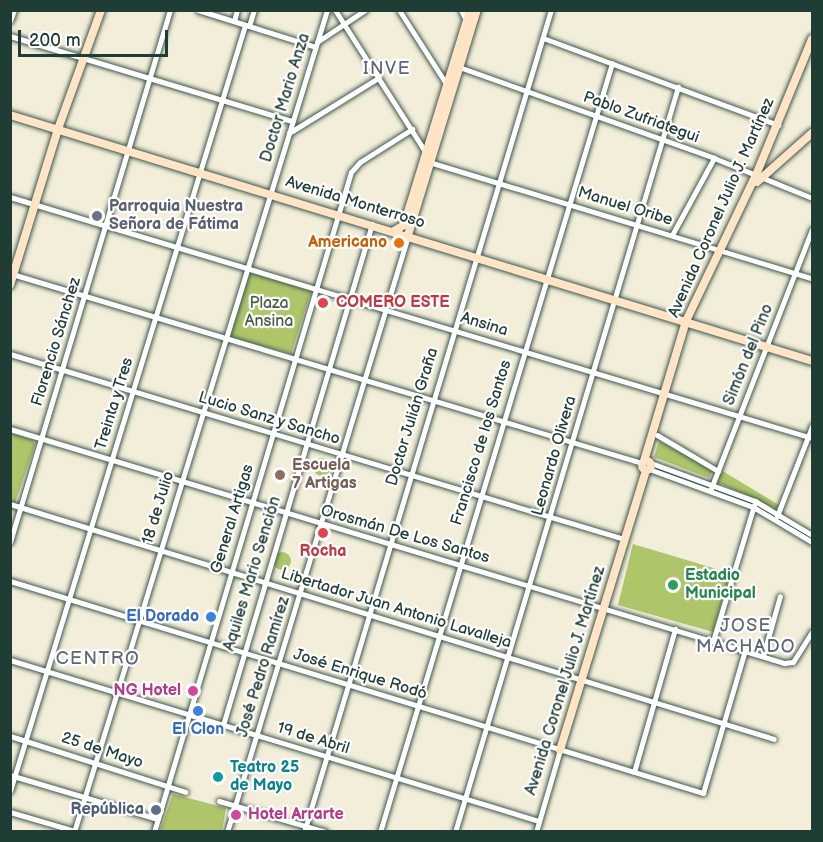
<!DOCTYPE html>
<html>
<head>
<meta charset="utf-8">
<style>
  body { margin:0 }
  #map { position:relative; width:823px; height:842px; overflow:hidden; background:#f2eed9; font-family:"Balsamiq Sans",sans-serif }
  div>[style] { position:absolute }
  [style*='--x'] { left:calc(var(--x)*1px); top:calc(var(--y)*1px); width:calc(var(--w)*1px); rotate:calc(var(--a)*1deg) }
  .green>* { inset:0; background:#afc56a }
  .round { border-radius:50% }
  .roads { filter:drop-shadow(0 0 2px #3f584d) drop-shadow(0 0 2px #3f584d) }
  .street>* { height:5px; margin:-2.5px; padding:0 2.5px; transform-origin:2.5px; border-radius:2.5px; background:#fff }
  .secondary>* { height:8px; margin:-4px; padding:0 4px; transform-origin:4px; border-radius:4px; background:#ffe4c6 }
  .secondary>.ring { margin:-4px; padding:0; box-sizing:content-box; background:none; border:8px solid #ffe4c6; border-radius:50% }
  .dots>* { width:16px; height:16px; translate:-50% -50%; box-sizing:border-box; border:3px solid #fff; border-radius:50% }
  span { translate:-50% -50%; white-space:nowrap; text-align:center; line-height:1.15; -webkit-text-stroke:4.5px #fff; paint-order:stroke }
  .street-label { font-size:16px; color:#1f3d34 }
  .worship-label { font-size:16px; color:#5b616d; font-weight:700 }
  .left { translate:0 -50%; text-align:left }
  .food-label { font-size:16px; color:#c56008; font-weight:700 }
  .right { translate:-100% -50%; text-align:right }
  .health-label { font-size:16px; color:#be3a42; font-weight:700 }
  .park-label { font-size:16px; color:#435f42 }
  .education-label { font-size:16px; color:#785e54; font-weight:700 }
  .leisure-label { font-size:16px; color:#27864d; font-weight:700 }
  .shop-label { font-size:16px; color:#366cbe; font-weight:700 }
  .hotel-label { font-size:16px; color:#b23c85; font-weight:700 }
  .culture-label { font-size:16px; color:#0d838f; font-weight:700 }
  .service-label { font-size:16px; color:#4e5e75; font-weight:700 }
  .neighbourhood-label { font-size:18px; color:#606678; letter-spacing:1.5px }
  .frame { position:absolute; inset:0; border:12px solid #1f3d34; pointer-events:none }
  .scale { position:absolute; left:18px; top:30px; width:150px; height:27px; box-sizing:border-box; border:3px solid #1f3d34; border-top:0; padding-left:8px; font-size:18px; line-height:21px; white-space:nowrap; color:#1f3d34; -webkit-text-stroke:4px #fff; paint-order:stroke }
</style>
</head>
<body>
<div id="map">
  <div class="green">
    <i style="clip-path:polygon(247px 272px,311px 291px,291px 354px,227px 336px)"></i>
    <i style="clip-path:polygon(10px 433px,33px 440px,35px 445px,15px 503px,11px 502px)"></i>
    <i style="clip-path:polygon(659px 441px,713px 470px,709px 478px,654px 457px)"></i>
    <i class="round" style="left:313px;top:458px;width:18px;height:18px"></i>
    <i style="clip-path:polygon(721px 470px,779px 505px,776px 509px,717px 482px)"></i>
    <i style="clip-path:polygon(633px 544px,730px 573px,713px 632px,618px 605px)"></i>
    <i class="round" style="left:273px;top:552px;width:18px;height:18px"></i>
    <i style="clip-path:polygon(173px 794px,226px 808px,222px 831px,160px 831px)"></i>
  </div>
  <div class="roads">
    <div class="street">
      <i style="--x:198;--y:10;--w:123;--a:17.5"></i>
      <i style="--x:335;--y:10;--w:169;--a:57.5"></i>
      <i style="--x:399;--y:10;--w:89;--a:57.4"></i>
      <i style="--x:461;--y:10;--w:11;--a:63"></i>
      <i style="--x:10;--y:21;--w:12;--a:-70"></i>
      <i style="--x:234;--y:21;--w:11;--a:-75"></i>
      <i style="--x:249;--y:26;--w:17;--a:-73"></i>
      <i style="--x:10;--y:36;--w:295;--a:16.8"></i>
      <i style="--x:543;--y:38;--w:251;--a:20.3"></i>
      <i style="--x:317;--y:42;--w:58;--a:-33.7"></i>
      <i style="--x:459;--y:67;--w:271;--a:19.6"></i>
      <i style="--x:714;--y:158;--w:106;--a:22.2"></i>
      <i style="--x:289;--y:133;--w:105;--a:-31.7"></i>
      <i style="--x:429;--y:162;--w:400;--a:16.9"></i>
      <i style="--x:10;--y:197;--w:837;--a:16.73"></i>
      <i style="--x:672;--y:235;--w:88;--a:-61.4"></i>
      <i style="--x:12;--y:274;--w:658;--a:16.7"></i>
      <i style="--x:10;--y:354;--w:641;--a:16.77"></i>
      <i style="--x:10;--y:429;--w:809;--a:16.82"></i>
      <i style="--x:784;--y:663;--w:9;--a:-6"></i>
      <i style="--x:793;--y:662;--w:36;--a:-58"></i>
      <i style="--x:657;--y:435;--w:71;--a:30.5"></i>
      <i style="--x:651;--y:463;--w:111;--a:20.1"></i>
      <i style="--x:755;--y:501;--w:66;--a:30.8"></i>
      <i style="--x:649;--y:469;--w:111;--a:20.1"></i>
      <i style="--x:753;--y:507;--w:69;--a:30.7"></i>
      <i style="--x:710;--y:491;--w:281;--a:-68.7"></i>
      <i style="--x:10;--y:504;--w:799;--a:17.1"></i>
      <i style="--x:777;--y:516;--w:97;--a:-68.7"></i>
      <i style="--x:10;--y:542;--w:556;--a:-73.26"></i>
      <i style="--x:10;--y:581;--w:725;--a:17.01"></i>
      <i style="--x:703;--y:793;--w:149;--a:-73.6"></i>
      <i style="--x:713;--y:641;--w:142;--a:-73.2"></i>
      <i style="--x:763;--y:656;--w:62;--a:-74.2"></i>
      <i style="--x:10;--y:660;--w:553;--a:16.93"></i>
      <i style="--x:223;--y:725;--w:523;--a:-73.44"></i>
      <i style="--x:10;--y:736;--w:184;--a:17.7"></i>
      <i style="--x:634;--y:772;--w:149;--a:-74"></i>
      <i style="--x:10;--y:775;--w:154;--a:16.6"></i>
      <i style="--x:10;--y:791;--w:801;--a:-72.94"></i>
      <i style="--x:219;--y:801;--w:111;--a:16.2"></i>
      <i style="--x:10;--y:812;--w:68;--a:16.3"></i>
      <i style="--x:74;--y:832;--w:860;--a:-72.89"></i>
      <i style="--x:154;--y:832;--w:689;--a:-73.38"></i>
      <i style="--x:351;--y:172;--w:13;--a:-48"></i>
      <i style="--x:360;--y:162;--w:62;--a:-32.4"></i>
      <i style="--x:227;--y:832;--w:623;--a:-73.11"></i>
      <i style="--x:304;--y:832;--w:858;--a:-73.28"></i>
      <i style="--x:380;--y:832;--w:803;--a:-73.21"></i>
      <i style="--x:455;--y:832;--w:778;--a:-73.34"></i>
      <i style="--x:536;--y:832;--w:85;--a:-73.7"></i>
    </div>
    <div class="secondary">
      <i style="--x:10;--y:115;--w:839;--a:17.05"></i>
      <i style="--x:757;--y:182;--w:74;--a:-41.7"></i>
      <i style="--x:394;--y:231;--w:12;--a:-31"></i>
      <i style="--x:404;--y:225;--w:225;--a:-72.9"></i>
      <i style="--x:408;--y:235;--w:235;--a:-73"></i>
      <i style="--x:10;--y:285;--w:163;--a:-72.9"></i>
      <i style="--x:58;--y:129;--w:127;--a:-70.1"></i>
      <i class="ring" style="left:641.5px;top:460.5px;width:1px;height:1px"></i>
      <i style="--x:644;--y:461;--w:146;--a:-73.3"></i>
      <i style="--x:686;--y:321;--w:162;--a:-64.4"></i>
      <i style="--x:756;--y:175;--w:147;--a:-67.6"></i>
      <i style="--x:560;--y:750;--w:293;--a:-72.9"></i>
    </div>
  </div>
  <div class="dots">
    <i style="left:97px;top:216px;background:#6b7280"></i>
    <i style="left:399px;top:243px;background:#e8710a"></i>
    <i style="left:323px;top:303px;background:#e0444e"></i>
    <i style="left:280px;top:475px;background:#8d6e63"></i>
    <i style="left:323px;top:533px;background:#e0444e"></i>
    <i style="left:673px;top:585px;background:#2e9e5b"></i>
    <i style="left:211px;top:617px;background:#3f7fe0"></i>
    <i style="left:193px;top:691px;background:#d1479c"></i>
    <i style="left:198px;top:711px;background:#3f7fe0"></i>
    <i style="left:218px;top:777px;background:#0f9aa8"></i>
    <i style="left:156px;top:810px;background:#5c6f8a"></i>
    <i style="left:236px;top:815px;background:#d1479c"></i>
  </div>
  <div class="street-label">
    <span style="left:286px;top:98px;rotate:-73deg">Doctor Mario Anza</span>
    <span style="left:641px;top:118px;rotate:20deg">Pablo Zufriategui</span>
    <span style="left:355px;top:203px;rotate:17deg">Avenida Monterroso</span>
    <span style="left:625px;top:207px;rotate:17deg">Manuel Oribe</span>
    <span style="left:722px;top:208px;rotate:-66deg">Avenida Coronel Julio J. Martínez</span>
    <span style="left:484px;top:325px;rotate:17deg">Ansina</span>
    <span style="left:57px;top:342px;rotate:-73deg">Florencio Sánchez</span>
    <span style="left:749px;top:355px;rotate:-68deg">Simón del Pino</span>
    <span style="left:115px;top:404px;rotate:-73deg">Treinta y Tres</span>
    <span style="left:413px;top:417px;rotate:-73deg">Doctor Julián Graña</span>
    <span style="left:269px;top:419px;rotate:17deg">Lucio Sanz y Sancho</span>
    <span style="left:482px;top:443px;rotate:-73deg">Francisco de los Santos</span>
    <span style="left:555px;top:456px;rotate:-74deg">Leonardo Olivera</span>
    <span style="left:159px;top:508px;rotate:-73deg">18 de Julio</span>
    <span style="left:233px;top:519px;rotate:-73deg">General Artigas</span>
    <span style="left:405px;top:535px;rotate:16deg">Orosmán De Los Santos</span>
    <span style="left:253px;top:574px;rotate:-73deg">Aquiles Mario Sención</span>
    <span style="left:396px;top:609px;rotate:17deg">Libertador Juan Antonio Lavalleja</span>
    <span style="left:264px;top:667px;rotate:-73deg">José Pedro Ramírez</span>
    <span style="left:360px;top:675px;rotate:17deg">José Enrique Rodó</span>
    <span style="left:566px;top:681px;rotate:-73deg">Avenida Coronel Julio J. Martínez</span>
    <span style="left:313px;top:739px;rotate:17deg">19 de Abril</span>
    <span style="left:102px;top:751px;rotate:18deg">25 de Mayo</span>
  </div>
  <div class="worship-label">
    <span class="left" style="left:109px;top:216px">Parroquia Nuestra<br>Señora de Fátima</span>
  </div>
  <div class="food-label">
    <span class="right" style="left:387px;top:243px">Americano</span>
  </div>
  <div class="health-label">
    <span class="left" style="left:336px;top:303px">COMERO ESTE</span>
    <span style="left:323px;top:552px">Rocha</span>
  </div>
  <div class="park-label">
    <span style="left:269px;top:313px">Plaza<br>Ansina</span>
  </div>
  <div class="education-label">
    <span class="left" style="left:292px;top:475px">Escuela<br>7 Artigas</span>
  </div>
  <div class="leisure-label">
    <span class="left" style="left:685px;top:585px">Estadio<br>Municipal</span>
  </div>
  <div class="shop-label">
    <span class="right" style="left:199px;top:617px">El Dorado</span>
    <span style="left:198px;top:730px">El Clon</span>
  </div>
  <div class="hotel-label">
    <span class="right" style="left:181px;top:691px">NG Hotel</span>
    <span class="left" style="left:248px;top:815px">Hotel Arrarte</span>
  </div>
  <div class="culture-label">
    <span class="left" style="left:230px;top:777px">Teatro 25<br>de Mayo</span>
  </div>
  <div class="service-label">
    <span class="right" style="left:144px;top:810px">República</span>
  </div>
  <div class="neighbourhood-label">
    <span style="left:387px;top:69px">INVE</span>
    <span style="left:746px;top:637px">JOSE<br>MACHADO</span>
    <span style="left:98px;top:659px">CENTRO</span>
  </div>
  <div class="frame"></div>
  <div class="scale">200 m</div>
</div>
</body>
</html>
